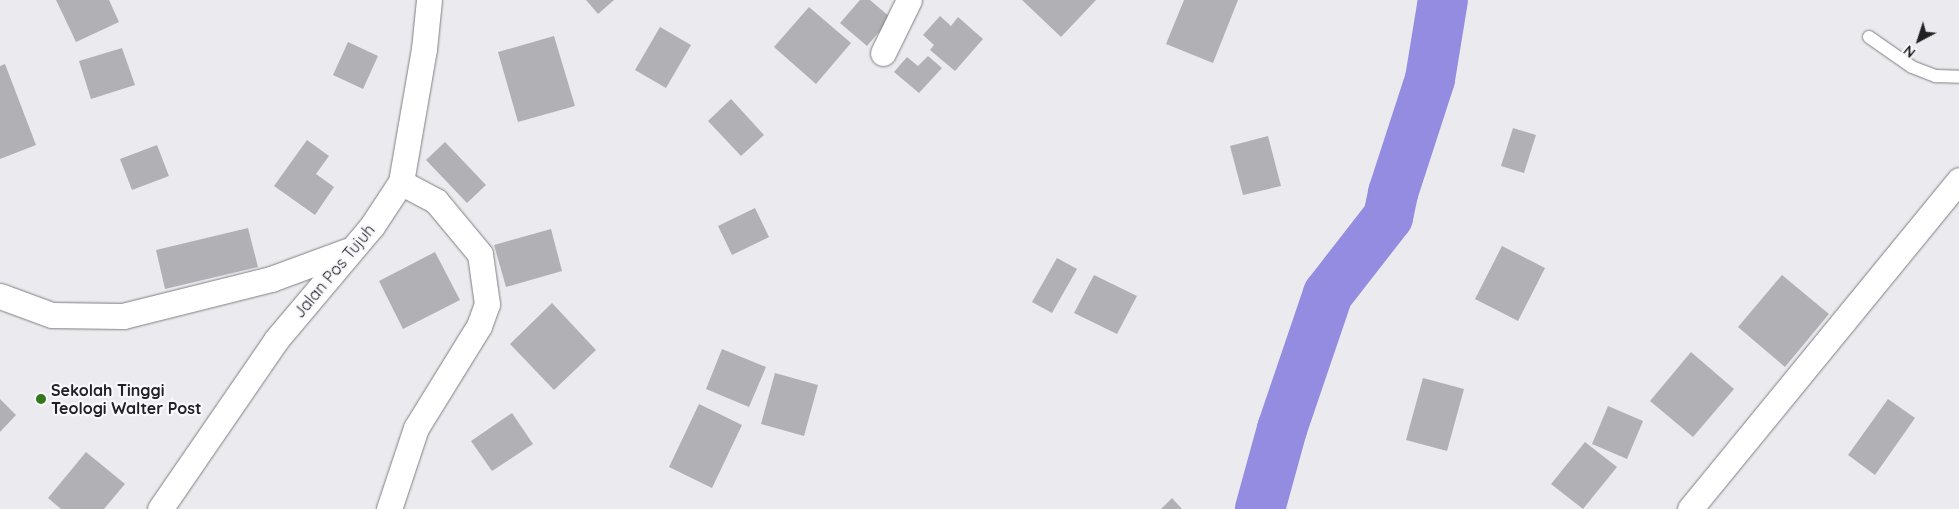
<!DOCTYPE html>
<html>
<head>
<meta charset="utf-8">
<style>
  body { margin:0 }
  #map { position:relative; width:1959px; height:509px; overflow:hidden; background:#ebebef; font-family:Quicksand,sans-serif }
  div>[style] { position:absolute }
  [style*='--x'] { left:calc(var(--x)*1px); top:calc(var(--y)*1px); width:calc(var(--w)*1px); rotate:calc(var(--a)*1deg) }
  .river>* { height:50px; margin:-25px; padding:0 25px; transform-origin:25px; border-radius:25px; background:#938ce0 }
  .building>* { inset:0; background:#b1b1b5 }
  .roads { filter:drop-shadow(0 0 1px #7f7f83) drop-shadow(0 0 1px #7f7f83) }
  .service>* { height:12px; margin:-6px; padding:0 6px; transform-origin:6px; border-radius:6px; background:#fff }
  .minor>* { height:25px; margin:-12.5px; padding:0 12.5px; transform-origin:12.5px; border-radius:12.5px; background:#fff }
  .dots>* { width:14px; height:14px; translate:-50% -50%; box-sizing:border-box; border:2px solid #f8f8fd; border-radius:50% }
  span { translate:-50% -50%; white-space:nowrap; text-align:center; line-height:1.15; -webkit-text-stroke:4.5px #f8f8fd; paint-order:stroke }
  .street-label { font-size:16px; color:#222224 }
  .poi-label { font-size:16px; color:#222224; font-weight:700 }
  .left { translate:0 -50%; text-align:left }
  .north { position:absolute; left:1894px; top:15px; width:50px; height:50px; -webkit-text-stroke:4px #f8f8fd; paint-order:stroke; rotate:220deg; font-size:14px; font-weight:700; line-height:20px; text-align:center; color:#222224 }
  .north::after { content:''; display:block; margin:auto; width:18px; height:22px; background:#222224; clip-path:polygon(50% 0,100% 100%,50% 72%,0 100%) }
</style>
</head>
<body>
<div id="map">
  <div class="river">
    <i style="--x:1260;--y:509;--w:83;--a:-74.6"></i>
    <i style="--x:1282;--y:429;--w:143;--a:-71.2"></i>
    <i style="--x:1328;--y:294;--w:98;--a:-52.1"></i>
    <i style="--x:1388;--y:217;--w:25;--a:-78"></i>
    <i style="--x:1393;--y:193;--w:120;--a:-72"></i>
    <i style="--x:1430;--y:79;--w:80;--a:-80.7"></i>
  </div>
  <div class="building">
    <i style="clip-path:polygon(56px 0,109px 0,119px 22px,76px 42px)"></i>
    <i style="clip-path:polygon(586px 0,614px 0,598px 14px)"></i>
    <i style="clip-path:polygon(860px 0,870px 0,891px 18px,867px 46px,840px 23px)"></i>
    <i style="clip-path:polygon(1022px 0,1096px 0,1061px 37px)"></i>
    <i style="clip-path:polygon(1184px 0,1238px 0,1213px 63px,1166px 44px)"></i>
    <i style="clip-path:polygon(809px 7px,851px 43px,816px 84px,774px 47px)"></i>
    <i style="clip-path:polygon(940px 16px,951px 26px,958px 17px,983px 39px,955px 71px,930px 50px,934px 45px,923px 35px)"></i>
    <i style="clip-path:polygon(660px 27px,691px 45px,666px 88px,635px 70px)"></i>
    <i style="clip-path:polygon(554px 36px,575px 106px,518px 122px,498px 52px)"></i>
    <i style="clip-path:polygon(348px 42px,378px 56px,363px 89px,333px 75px)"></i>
    <i style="clip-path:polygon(122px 48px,135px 85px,91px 99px,79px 61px)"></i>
    <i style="clip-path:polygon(928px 56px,942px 68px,919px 93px,894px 72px,907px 57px,918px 66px)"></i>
    <i style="clip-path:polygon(5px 64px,36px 145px,0 159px,0 66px)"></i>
    <i style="clip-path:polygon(731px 99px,764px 135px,741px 156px,708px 121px)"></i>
    <i style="clip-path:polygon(1513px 128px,1536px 135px,1524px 173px,1501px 166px)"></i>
    <i style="clip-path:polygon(1268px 136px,1281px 186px,1243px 195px,1230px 146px)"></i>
    <i style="clip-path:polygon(307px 140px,329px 156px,316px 174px,334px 187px,315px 215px,274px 186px)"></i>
    <i style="clip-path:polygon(445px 142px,486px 185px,467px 203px,426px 160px)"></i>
    <i style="clip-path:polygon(157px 145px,169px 176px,132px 190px,120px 159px)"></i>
    <i style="clip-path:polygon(755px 208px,769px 237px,732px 255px,718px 226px)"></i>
    <i style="clip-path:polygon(248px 228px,258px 267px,165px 289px,156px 250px)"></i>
    <i style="clip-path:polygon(551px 229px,562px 271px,506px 287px,494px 245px)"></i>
    <i style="clip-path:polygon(1502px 246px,1545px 268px,1518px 321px,1475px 299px)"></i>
    <i style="clip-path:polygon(435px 252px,460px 300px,403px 329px,379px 281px)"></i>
    <i style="clip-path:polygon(1057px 258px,1077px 269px,1052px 313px,1032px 302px)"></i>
    <i style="clip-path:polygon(1094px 275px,1137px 296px,1117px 334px,1074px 313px)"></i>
    <i style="clip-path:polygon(1782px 275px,1829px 314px,1785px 367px,1738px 327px)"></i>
    <i style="clip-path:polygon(552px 303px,596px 350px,554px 390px,510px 344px)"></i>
    <i style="clip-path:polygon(722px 349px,766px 367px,749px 407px,706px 389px)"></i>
    <i style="clip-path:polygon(1691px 352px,1734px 389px,1693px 437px,1650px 401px)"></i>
    <i style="clip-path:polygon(775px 373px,818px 385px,804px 436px,761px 424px)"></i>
    <i style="clip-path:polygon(1423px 378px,1464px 389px,1447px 451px,1406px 440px)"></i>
    <i style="clip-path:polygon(0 399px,16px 415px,0 432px)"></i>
    <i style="clip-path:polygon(1888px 399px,1915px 418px,1875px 475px,1848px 455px)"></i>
    <i style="clip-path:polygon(699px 404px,742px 425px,712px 488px,669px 467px)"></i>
    <i style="clip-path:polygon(1608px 406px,1643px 421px,1627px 459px,1592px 444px)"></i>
    <i style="clip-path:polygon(512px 413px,533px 444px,492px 471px,471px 441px)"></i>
    <i style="clip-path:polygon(1585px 442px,1617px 467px,1583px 509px,1551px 484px)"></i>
    <i style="clip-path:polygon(86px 452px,125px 484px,104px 509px,61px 509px,48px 498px)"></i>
    <i style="clip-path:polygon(1172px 498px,1182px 509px,1161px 509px)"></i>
  </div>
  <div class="roads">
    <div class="service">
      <i style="--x:1869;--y:37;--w:52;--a:34.9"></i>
      <i style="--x:1912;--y:67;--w:26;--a:21"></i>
      <i style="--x:1936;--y:76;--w:23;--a:2"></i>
    </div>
    <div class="minor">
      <i style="--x:883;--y:53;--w:59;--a:-63.9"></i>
      <i style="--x:0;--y:296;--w:55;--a:20.1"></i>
      <i style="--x:52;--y:315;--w:71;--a:0.8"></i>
      <i style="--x:123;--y:316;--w:153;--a:-14"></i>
      <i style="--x:271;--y:279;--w:81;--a:-20.2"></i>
      <i style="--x:160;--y:509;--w:205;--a:-55.5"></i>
      <i style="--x:276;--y:340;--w:149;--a:-49.9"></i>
      <i style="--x:372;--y:226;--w:53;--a:-56.6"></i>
      <i style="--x:401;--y:182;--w:135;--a:-80.2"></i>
      <i style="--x:424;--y:49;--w:49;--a:-84.2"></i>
      <i style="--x:389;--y:509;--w:85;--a:-71.6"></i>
      <i style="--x:416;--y:428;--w:120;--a:-58.3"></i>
      <i style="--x:479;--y:326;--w:23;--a:-70"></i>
      <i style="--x:487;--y:304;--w:50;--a:-98"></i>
      <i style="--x:480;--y:254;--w:69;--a:-129.7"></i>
      <i style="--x:436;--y:201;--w:40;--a:-152"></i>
      <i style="--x:1690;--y:509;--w:425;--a:-50.7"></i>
    </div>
  </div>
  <div class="dots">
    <i style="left:41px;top:399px;background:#32781b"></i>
  </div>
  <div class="street-label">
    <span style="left:334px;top:271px;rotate:-50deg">Jalan Pos Tujuh</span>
  </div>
  <div class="poi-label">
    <span class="left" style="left:51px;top:399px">Sekolah Tinggi<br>Teologi Walter Post</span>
  </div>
  <div class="north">N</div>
</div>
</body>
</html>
